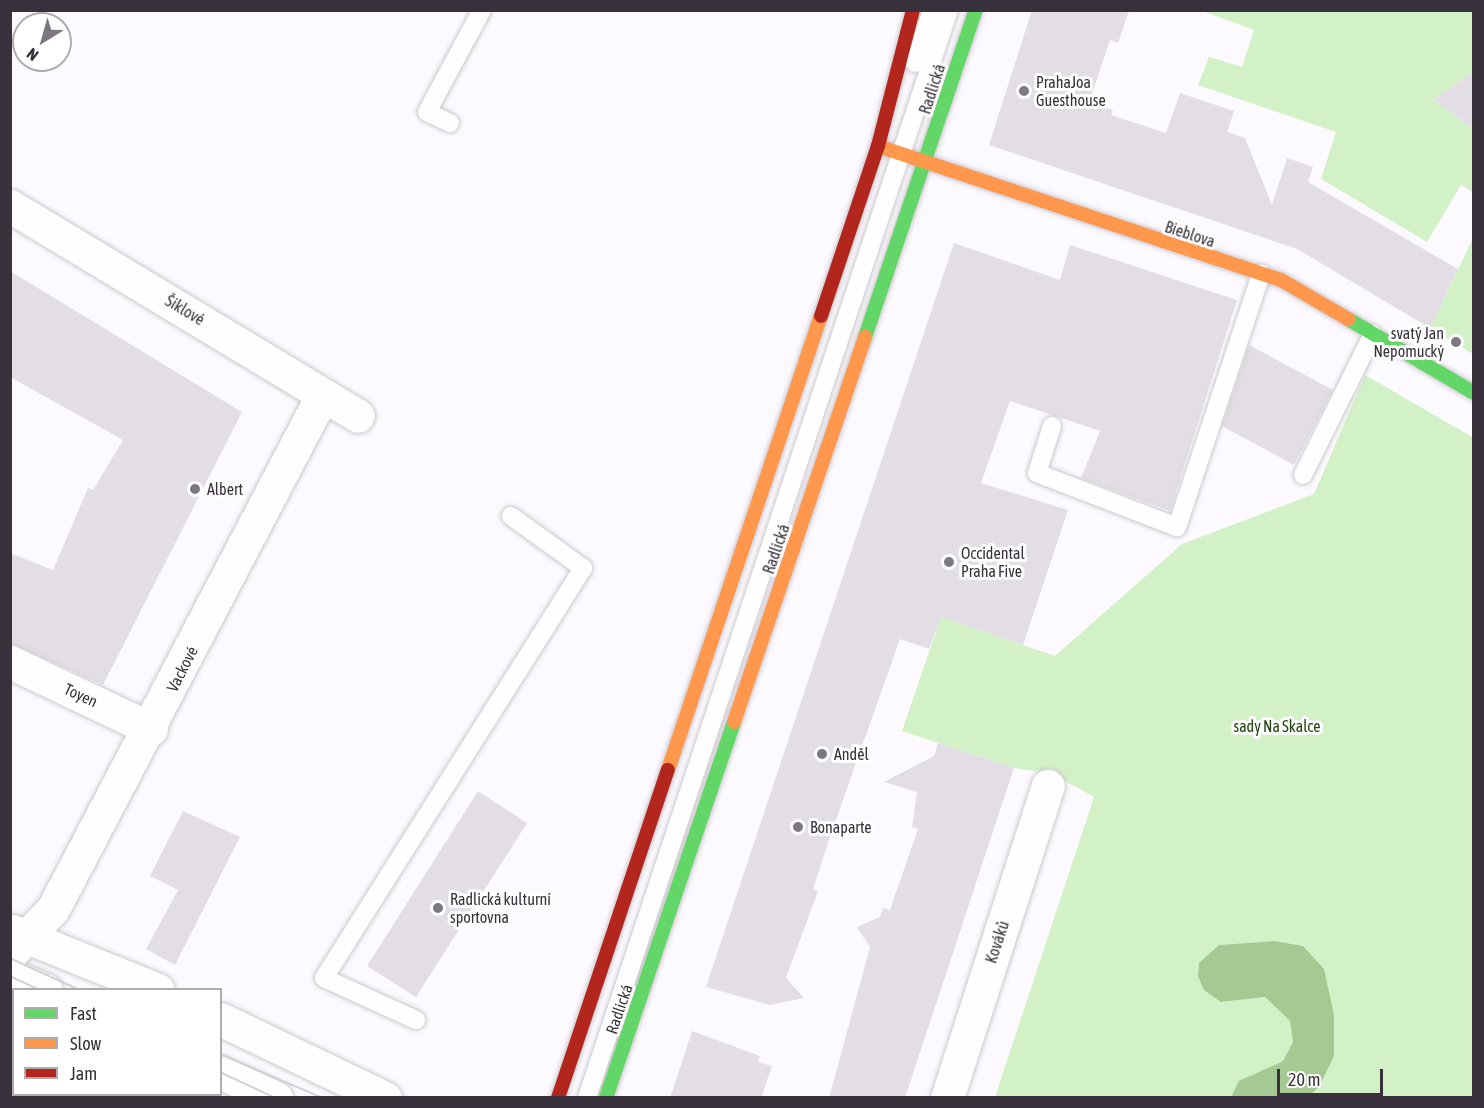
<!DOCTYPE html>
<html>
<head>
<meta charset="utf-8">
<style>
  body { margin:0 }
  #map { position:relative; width:1484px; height:1108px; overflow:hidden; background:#fcfafe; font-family:"Asap Condensed",sans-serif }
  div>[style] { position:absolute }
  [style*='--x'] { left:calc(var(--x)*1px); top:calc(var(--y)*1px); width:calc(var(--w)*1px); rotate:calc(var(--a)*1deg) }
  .green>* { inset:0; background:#d3f1c6 }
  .water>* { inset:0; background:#a4c993 }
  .building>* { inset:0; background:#e3dee5 }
  .roads { filter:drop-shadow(0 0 2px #ccc8ce) drop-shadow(0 0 2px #ccc8ce) }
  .lane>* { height:18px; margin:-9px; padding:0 9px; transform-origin:9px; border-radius:9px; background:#fffeff }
  .street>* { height:33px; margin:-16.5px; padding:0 16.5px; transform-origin:16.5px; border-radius:16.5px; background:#fffeff }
  .fast>* { height:14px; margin:-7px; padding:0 7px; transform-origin:7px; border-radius:7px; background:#63d668 }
  .slow>* { height:14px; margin:-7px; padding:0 7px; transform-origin:7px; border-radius:7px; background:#ff974d }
  .jam>* { height:14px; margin:-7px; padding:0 7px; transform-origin:7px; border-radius:7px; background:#b3261e }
  .tram>* { height:1.5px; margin:-0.75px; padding:0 0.75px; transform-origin:0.75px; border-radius:0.75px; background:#d2d1d4 }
  .dots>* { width:16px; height:16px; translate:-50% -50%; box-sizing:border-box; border:3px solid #fff; border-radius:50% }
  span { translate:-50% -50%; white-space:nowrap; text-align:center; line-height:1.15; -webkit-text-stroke:6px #fff; paint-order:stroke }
  .poi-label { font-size:16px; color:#38303a }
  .left { translate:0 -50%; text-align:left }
  .right { translate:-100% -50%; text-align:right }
  .street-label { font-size:16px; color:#38303a }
  .park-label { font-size:16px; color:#21440c }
  .frame { position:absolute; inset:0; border:12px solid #38303a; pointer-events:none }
  .legend { position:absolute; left:12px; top:988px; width:210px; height:108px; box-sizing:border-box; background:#fff; border:2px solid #afacb0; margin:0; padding:8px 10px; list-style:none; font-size:18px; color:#38303a }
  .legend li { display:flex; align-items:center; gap:12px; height:30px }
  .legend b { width:30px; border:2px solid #afacb0 }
  .north { position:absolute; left:12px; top:12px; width:60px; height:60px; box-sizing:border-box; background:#fff; border:2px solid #afacb0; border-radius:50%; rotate:217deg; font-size:16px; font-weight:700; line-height:24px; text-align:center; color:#38303a }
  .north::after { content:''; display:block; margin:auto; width:21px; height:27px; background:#7d777f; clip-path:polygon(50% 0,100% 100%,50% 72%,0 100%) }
  .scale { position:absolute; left:1277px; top:1069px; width:106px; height:27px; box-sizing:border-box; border:3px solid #38303a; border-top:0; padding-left:8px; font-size:18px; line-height:21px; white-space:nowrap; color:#38303a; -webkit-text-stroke:4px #fff; paint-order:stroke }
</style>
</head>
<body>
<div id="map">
  <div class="green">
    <i style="clip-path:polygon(1202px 11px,1473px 11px,1473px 71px,1434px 100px,1473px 129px,1473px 192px,1461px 185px,1427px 242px,1321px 179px,1336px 132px,1198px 85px,1209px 57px,1242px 67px,1254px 30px)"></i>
    <i style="clip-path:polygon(1473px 238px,1473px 354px,1430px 328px)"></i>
    <i style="clip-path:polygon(1365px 375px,1474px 438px,1473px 1097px,1308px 1097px,1319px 1087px,1303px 946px,1274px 941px,1219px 945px,1221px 1002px,1265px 997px,1290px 1021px,1293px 1042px,1283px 1061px,1253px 1075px,1231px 1097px,995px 1097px,1094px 797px,1052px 774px,1014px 768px,902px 731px,941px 617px,1055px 656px,1182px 544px,1314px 494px)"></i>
  </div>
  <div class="water">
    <i style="clip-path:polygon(1274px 941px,1303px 946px,1324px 969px,1334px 1015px,1334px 1056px,1319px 1087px,1308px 1097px,1231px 1097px,1239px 1081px,1283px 1061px,1293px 1042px,1290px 1021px,1265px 997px,1221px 1002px,1204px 990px,1198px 976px,1199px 963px,1219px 945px)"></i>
  </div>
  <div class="building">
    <i style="clip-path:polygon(1032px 10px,1129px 10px,1118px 43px,1110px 40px,1089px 102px,1113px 110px,1111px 115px,1166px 133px,1180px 93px,1234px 111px,1227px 132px,1245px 138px,1272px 205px,1287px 158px,1313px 167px,1308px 182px,1458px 269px,1430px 328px,1297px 249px,989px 145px)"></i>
    <i style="clip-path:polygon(1473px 71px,1473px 129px,1434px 100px)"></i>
    <i style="clip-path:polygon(954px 243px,1060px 280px,1070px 245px,1237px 300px,1170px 511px,1081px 478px,1100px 431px,1010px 401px,981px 483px,1068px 510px,1023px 645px,941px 617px,929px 649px,900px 639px,832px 831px,813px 889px,818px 891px,786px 978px,804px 998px,770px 1005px,706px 987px)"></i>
    <i style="clip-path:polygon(10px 271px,242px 412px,103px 685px,10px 643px,10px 553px,53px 570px,88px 488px,93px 490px,123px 440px,10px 377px)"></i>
    <i style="clip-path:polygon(1249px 345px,1333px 390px,1294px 465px,1222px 426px)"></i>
    <i style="clip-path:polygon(938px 743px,1014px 768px,905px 1098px,829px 1098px,870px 947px,857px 927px,880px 917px,883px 908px,890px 910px,918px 829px,912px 827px,917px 792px,884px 782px,934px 756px)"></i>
    <i style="clip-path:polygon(478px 791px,527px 823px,416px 997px,367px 966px)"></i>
    <i style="clip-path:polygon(183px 811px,240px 837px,175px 965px,146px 949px,178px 890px,150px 876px)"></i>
    <i style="clip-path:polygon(692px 1031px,760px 1056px,758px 1062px,772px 1066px,761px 1098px,670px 1098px)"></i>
  </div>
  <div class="roads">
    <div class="lane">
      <i style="--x:915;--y:63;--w:56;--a:-72.2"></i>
      <i style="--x:450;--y:123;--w:25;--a:-154"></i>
      <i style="--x:427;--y:112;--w:116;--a:-61.7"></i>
      <i style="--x:1052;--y:426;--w:49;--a:107.7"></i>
      <i style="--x:1037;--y:473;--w:150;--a:21.1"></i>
      <i style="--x:1177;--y:527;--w:267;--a:-71.6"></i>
      <i style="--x:1303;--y:475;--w:157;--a:-63.6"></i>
      <i style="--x:416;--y:1020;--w:101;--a:-155.5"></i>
      <i style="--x:324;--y:978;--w:485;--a:-57.7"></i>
      <i style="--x:583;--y:568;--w:89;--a:-144.2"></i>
      <i style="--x:587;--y:1098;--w:1147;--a:-71.6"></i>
    </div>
    <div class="street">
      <i style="--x:10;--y:206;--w:406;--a:31.1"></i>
      <i style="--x:10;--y:662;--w:156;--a:25.4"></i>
      <i style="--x:12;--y:931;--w:157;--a:22"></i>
      <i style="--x:10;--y:954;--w:62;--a:-46.3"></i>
      <i style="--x:53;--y:909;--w:581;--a:-62.33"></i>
      <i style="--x:10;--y:975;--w:39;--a:23"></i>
      <i style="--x:220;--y:1019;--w:183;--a:25.6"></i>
      <i style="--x:220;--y:1072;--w:62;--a:24.9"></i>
      <i style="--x:947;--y:1098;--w:328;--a:-72.1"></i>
    </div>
    <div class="fast">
      <i style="--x:1348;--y:319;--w:146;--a:30.4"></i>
      <i style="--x:865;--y:337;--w:345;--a:-71.3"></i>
      <i style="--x:606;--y:1098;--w:397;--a:-71.2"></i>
    </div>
    <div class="slow">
      <i style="--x:878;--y:146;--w:425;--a:18.4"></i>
      <i style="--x:1281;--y:280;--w:78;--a:30.2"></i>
      <i style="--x:734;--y:722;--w:407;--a:-71.2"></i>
      <i style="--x:668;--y:770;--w:479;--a:-71.4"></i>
    </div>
    <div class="jam">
      <i style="--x:821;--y:316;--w:179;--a:-71.5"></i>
      <i style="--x:878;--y:146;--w:140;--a:-75.6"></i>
      <i style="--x:558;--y:1098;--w:346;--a:-71.5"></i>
    </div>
  </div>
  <div class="tram">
    <i style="--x:10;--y:958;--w:77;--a:24.6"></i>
    <i style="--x:10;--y:976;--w:33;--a:25"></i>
    <i style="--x:220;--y:1054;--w:112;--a:23.1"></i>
    <i style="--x:220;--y:1072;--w:62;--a:24.9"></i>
  </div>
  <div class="dots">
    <i style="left:1024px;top:91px;background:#7d777f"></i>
    <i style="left:1456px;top:342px;background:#7d777f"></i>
    <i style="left:195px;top:489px;background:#7d777f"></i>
    <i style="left:949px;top:562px;background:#7d777f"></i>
    <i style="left:822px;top:754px;background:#7d777f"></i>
    <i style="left:798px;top:827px;background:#7d777f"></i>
    <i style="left:438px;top:908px;background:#7d777f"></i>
  </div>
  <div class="poi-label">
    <span class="left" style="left:1036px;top:91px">PrahaJoa<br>Guesthouse</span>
    <span class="right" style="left:1444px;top:342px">svatý Jan<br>Nepomucký</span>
    <span class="left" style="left:207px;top:489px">Albert</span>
    <span class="left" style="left:961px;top:562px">Occidental<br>Praha Five</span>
    <span class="left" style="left:834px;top:754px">Anděl</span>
    <span class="left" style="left:810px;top:827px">Bonaparte</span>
    <span class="left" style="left:450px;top:908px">Radlická kulturní<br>sportovna</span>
  </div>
  <div class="street-label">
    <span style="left:932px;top:89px;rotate:-72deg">Radlická</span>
    <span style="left:1190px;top:234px;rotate:18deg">Bieblova</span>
    <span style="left:185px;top:310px;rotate:31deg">Šiklové</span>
    <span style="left:776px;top:549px;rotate:-71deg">Radlická</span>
    <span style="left:182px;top:669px;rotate:-63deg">Vackové</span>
    <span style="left:81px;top:695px;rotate:25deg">Toyen</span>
    <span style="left:997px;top:942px;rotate:-72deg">Kováků</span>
    <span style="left:619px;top:1009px;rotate:-71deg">Radlická</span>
  </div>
  <div class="park-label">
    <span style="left:1277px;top:726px">sady Na Skalce</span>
  </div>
  <div class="frame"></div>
  <ul class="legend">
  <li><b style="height:8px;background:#63d668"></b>Fast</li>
  <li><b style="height:8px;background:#ff974d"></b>Slow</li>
  <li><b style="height:8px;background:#b3261e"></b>Jam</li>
  </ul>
  <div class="north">N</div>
  <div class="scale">20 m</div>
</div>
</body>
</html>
